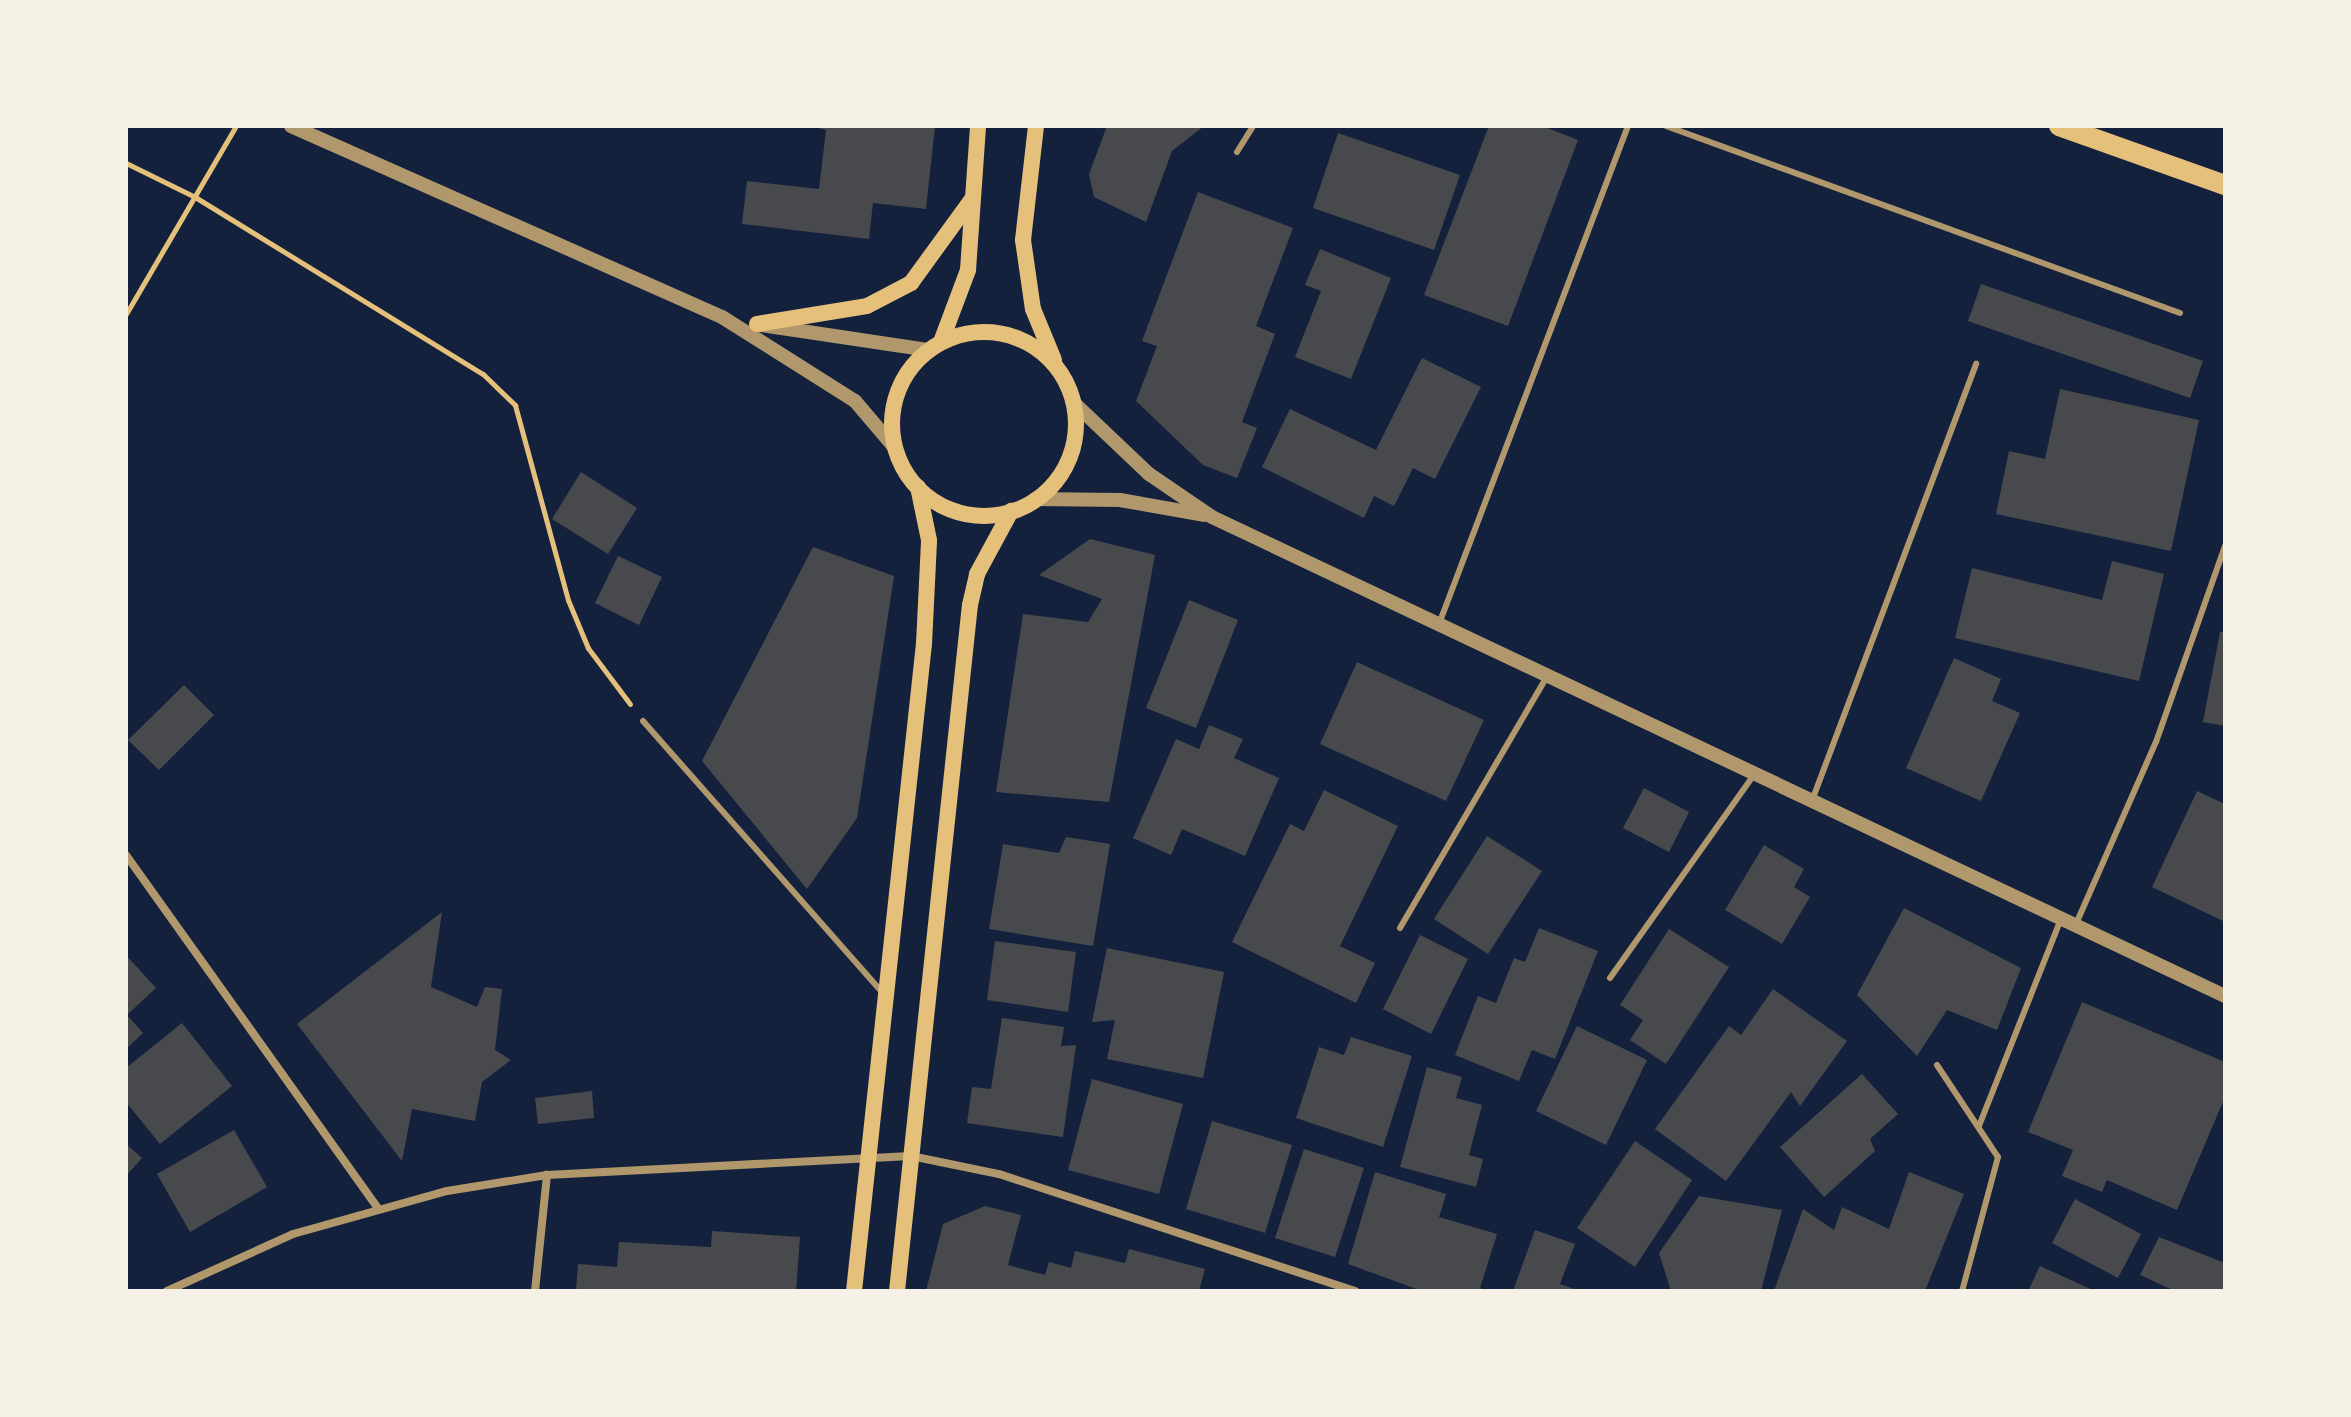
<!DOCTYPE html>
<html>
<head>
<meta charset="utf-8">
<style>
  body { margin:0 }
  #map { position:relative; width:2351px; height:1417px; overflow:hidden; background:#14213d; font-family:"Fira Sans",sans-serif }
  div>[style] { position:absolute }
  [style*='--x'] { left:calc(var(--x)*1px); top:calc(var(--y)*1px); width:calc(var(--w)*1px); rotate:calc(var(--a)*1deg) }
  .building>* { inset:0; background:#48494c }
  .path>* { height:5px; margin:-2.5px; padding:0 2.5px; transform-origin:2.5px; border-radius:2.5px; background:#e5c07b }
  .service>* { height:6px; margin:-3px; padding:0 3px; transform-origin:3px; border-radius:3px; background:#b1986c }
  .minor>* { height:8px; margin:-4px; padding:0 4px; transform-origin:4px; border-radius:4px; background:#b1986c }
  .tertiary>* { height:14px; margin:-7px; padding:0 7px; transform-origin:7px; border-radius:7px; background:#b1986c }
  .secondary>* { height:16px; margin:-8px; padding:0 8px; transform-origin:8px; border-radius:8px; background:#e5c07b }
  .secondary>.ring { margin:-8px; padding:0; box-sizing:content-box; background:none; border:16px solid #e5c07b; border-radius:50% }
  .primary>* { height:20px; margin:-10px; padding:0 10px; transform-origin:10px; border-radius:10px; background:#e5c07b }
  span { translate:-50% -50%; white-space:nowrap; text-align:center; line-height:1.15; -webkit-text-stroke:6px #f6f1e7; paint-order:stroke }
  .frame { position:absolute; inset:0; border:128px solid #f6f1e7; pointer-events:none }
</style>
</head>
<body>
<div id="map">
  <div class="building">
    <i style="clip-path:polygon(811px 126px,935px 126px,926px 209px,873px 203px,869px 239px,742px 224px,747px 181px,819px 189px,826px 130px)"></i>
    <i style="clip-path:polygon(1107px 126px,1204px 126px,1172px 151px,1146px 222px,1094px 197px,1089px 174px)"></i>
    <i style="clip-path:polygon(1489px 126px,1542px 126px,1578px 140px,1508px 326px,1424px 295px)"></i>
    <i style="clip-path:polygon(1338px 133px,1460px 175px,1434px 250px,1313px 208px)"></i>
    <i style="clip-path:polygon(1198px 192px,1293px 228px,1256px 326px,1275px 334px,1242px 422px,1257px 428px,1237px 478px,1203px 465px,1136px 401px,1157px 346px,1142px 341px)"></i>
    <i style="clip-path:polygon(1320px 249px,1391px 278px,1351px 379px,1295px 357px,1321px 291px,1305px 285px)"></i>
    <i style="clip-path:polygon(1981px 284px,2203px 361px,2190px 398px,1968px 321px)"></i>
    <i style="clip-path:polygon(1422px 358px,1481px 387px,1435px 479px,1413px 468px,1394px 506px,1374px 496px,1364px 518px,1262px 467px,1290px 409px,1376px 450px)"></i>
    <i style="clip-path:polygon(2060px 389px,2199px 420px,2171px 551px,1996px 514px,2009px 451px,2045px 459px)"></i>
    <i style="clip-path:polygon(581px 472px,637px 508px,608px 554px,552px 519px)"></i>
    <i style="clip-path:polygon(1090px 539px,1155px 555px,1109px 802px,996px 792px,1023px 614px,1088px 622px,1102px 599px,1039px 575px)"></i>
    <i style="clip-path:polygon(813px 547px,894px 576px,857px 818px,807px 889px,702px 761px)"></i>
    <i style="clip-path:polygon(618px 556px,662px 577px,639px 625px,595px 603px)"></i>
    <i style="clip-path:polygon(2112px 561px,2164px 574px,2139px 681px,1955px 638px,1972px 568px,2102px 600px)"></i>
    <i style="clip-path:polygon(1189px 600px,1238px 620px,1196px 728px,1146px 708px)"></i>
    <i style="clip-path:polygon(2220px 632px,2225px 632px,2225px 726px,2203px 722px)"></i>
    <i style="clip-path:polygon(1954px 658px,2001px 679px,1992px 701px,2020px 713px,1981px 801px,1906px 768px)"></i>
    <i style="clip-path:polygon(1357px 662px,1484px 720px,1446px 801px,1320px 744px)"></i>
    <i style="clip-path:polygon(184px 685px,214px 715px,159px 770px,128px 740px)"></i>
    <i style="clip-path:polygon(1209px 725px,1243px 739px,1234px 758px,1279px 778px,1245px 856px,1182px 829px,1171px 855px,1133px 838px,1176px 739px,1199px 749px)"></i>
    <i style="clip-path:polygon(1644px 788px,1689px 812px,1669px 852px,1623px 828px)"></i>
    <i style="clip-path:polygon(1324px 790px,1398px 826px,1340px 946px,1375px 963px,1356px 1003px,1232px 942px,1290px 824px,1304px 831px)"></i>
    <i style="clip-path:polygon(2197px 791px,2225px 804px,2225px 922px,2152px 887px)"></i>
    <i style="clip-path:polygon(1487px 836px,1542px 871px,1488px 954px,1434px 919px)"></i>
    <i style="clip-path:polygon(1066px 837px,1110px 844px,1093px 946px,989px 929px,1003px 844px,1059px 853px)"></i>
    <i style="clip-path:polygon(1764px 845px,1804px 869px,1794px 887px,1810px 897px,1782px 944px,1725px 910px)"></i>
    <i style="clip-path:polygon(1904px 908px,2021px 968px,1997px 1030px,1947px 1010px,1917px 1056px,1857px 995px)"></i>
    <i style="clip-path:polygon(442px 912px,431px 987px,477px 1007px,485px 987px,502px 989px,495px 1050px,511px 1060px,482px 1082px,475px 1121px,412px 1109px,402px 1161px,297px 1024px)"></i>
    <i style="clip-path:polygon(1539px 928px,1598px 951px,1555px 1059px,1532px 1050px,1519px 1081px,1455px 1055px,1478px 996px,1496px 1003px,1514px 958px,1525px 962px)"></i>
    <i style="clip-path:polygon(1669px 929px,1729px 967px,1666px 1064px,1630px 1040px,1643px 1020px,1620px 1005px)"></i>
    <i style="clip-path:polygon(1420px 935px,1468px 959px,1431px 1034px,1383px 1009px)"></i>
    <i style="clip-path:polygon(995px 941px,1076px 952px,1068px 1012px,987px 1000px)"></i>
    <i style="clip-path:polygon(1107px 948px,1224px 972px,1203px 1078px,1107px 1059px,1115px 1020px,1092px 1022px)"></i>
    <i style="clip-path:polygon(126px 955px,156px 988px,127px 1015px,143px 1033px,126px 1049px)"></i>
    <i style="clip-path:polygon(1773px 989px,1847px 1041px,1800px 1106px,1791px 1092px,1726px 1181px,1655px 1129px,1729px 1026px,1741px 1035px)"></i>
    <i style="clip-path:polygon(2082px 1002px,2225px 1062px,2225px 1097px,2177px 1210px,2107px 1180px,2102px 1192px,2062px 1176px,2073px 1150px,2028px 1132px)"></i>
    <i style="clip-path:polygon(1002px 1018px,1064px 1027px,1061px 1046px,1076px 1045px,1063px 1137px,967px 1123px,972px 1087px,991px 1089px)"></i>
    <i style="clip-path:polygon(182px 1023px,232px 1086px,160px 1144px,126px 1102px,126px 1068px)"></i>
    <i style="clip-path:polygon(1577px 1026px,1647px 1060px,1606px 1145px,1536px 1111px)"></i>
    <i style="clip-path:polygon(1351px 1037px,1412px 1056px,1383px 1147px,1296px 1118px,1319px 1047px,1344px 1055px)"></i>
    <i style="clip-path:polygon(1427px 1067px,1462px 1077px,1456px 1098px,1482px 1105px,1469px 1155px,1483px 1159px,1476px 1187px,1400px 1167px)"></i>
    <i style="clip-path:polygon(1862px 1074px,1898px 1114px,1870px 1139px,1875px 1151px,1824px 1197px,1780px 1147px)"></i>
    <i style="clip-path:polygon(1092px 1079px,1183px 1104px,1159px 1194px,1068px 1170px)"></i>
    <i style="clip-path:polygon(592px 1091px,594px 1118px,538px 1124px,535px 1098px)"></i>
    <i style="clip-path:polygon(1212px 1121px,1292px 1145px,1265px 1233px,1186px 1209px)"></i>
    <i style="clip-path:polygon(234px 1130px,267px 1187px,190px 1232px,157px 1174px)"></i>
    <i style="clip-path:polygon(1635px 1141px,1692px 1180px,1635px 1267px,1577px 1228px)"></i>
    <i style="clip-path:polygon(126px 1144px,142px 1158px,126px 1176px)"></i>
    <i style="clip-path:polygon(1304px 1149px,1364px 1168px,1335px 1257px,1275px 1238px)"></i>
    <i style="clip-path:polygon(1375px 1172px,1446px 1194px,1439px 1217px,1497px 1234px,1480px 1288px,1487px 1291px,1422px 1291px,1348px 1264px)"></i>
    <i style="clip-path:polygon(1909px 1172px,1964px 1194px,1925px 1291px,1774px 1291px,1803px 1209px,1834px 1230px,1842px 1207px,1889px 1229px)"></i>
    <i style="clip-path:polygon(1699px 1196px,1782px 1210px,1761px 1291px,1671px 1291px,1659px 1253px)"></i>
    <i style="clip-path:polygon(2075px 1199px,2141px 1234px,2118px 1278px,2052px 1243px)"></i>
    <i style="clip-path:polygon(985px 1206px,1021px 1215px,1008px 1265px,1045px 1275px,1049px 1262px,1071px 1268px,1075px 1251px,1125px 1263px,1129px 1249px,1205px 1269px,1199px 1291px,926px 1291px,943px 1224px)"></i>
    <i style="clip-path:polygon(1535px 1230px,1575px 1244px,1560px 1284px,1580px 1291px,1513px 1291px)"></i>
    <i style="clip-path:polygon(712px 1231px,800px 1237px,796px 1291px,576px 1291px,578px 1264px,617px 1267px,619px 1242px,711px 1247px)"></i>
    <i style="clip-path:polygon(2159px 1237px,2225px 1263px,2225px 1291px,2175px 1291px,2140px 1275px)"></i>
    <i style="clip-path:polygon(2040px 1266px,2095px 1291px,2028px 1291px)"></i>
  </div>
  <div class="path">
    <i style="--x:126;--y:163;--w:77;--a:26.2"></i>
    <i style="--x:195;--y:197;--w:338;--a:31.6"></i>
    <i style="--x:483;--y:374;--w:45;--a:44.1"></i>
    <i style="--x:515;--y:405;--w:202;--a:74.8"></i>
    <i style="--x:568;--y:600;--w:52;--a:67.4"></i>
    <i style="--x:588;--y:648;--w:70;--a:53.1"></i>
    <i style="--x:126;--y:314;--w:218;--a:-59.7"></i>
  </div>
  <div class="service">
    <i style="--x:1666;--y:126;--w:547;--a:19.99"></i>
    <i style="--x:1237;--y:152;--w:31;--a:-58"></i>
    <i style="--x:1439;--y:624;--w:533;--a:-69.22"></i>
    <i style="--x:643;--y:721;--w:364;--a:48.6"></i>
    <i style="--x:1813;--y:798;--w:464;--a:-69.4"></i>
    <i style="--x:2076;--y:924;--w:199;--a:-66.3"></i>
    <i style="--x:2156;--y:742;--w:208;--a:-70.6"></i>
    <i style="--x:1400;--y:928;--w:292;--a:-59.7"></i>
    <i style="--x:1610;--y:978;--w:251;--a:-54.7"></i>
    <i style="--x:1937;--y:1065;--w:110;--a:56.5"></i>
    <i style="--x:1998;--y:1157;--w:139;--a:105"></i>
    <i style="--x:1979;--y:1126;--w:220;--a:-68.4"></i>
  </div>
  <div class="minor">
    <i style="--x:126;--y:855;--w:434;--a:54.5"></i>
    <i style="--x:167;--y:1291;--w:138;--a:-24.3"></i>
    <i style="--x:293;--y:1234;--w:160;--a:-15.6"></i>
    <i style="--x:447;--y:1191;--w:101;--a:-9.1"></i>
    <i style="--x:547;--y:1175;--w:364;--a:-3"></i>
    <i style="--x:911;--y:1156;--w:90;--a:11.6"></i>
    <i style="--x:999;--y:1174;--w:375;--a:18.2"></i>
    <i style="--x:535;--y:1291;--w:117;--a:-84.1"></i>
  </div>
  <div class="tertiary">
    <i style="--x:291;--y:126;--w:471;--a:23.9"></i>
    <i style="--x:722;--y:317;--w:157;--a:32.3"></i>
    <i style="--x:855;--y:401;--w:62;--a:49.6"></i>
    <i style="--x:761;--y:325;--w:170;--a:8.5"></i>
    <i style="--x:1072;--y:401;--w:106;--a:43.5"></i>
    <i style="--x:1149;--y:474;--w:76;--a:34.3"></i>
    <i style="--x:1212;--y:517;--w:1121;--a:25.31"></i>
    <i style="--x:1035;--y:499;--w:85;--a:0.7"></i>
    <i style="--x:1120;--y:500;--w:85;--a:10.1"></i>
  </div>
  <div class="secondary">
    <i style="--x:1036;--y:126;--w:115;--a:96.5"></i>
    <i style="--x:1023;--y:240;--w:70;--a:81.8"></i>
    <i style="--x:1033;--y:309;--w:55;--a:67.6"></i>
    <i style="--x:757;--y:324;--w:111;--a:-9.3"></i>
    <i style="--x:867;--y:306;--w:50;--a:-27.6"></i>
    <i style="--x:911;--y:283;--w:104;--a:-54"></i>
    <i class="ring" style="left:892px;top:332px;width:168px;height:168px"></i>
    <i style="--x:941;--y:342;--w:77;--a:-69.4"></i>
    <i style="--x:968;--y:270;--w:144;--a:-86"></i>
    <i style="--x:854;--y:1291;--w:651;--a:-83.83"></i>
    <i style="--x:924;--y:644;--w:104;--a:-87.2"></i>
    <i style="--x:929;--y:540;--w:54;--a:-101.7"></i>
    <i style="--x:897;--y:1291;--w:690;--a:-83.93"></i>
    <i style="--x:970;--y:605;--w:32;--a:-77"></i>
    <i style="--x:977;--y:574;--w:72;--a:-61.6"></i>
  </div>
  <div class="primary">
    <i style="--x:2059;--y:126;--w:176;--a:19.6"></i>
  </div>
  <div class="frame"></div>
</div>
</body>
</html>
